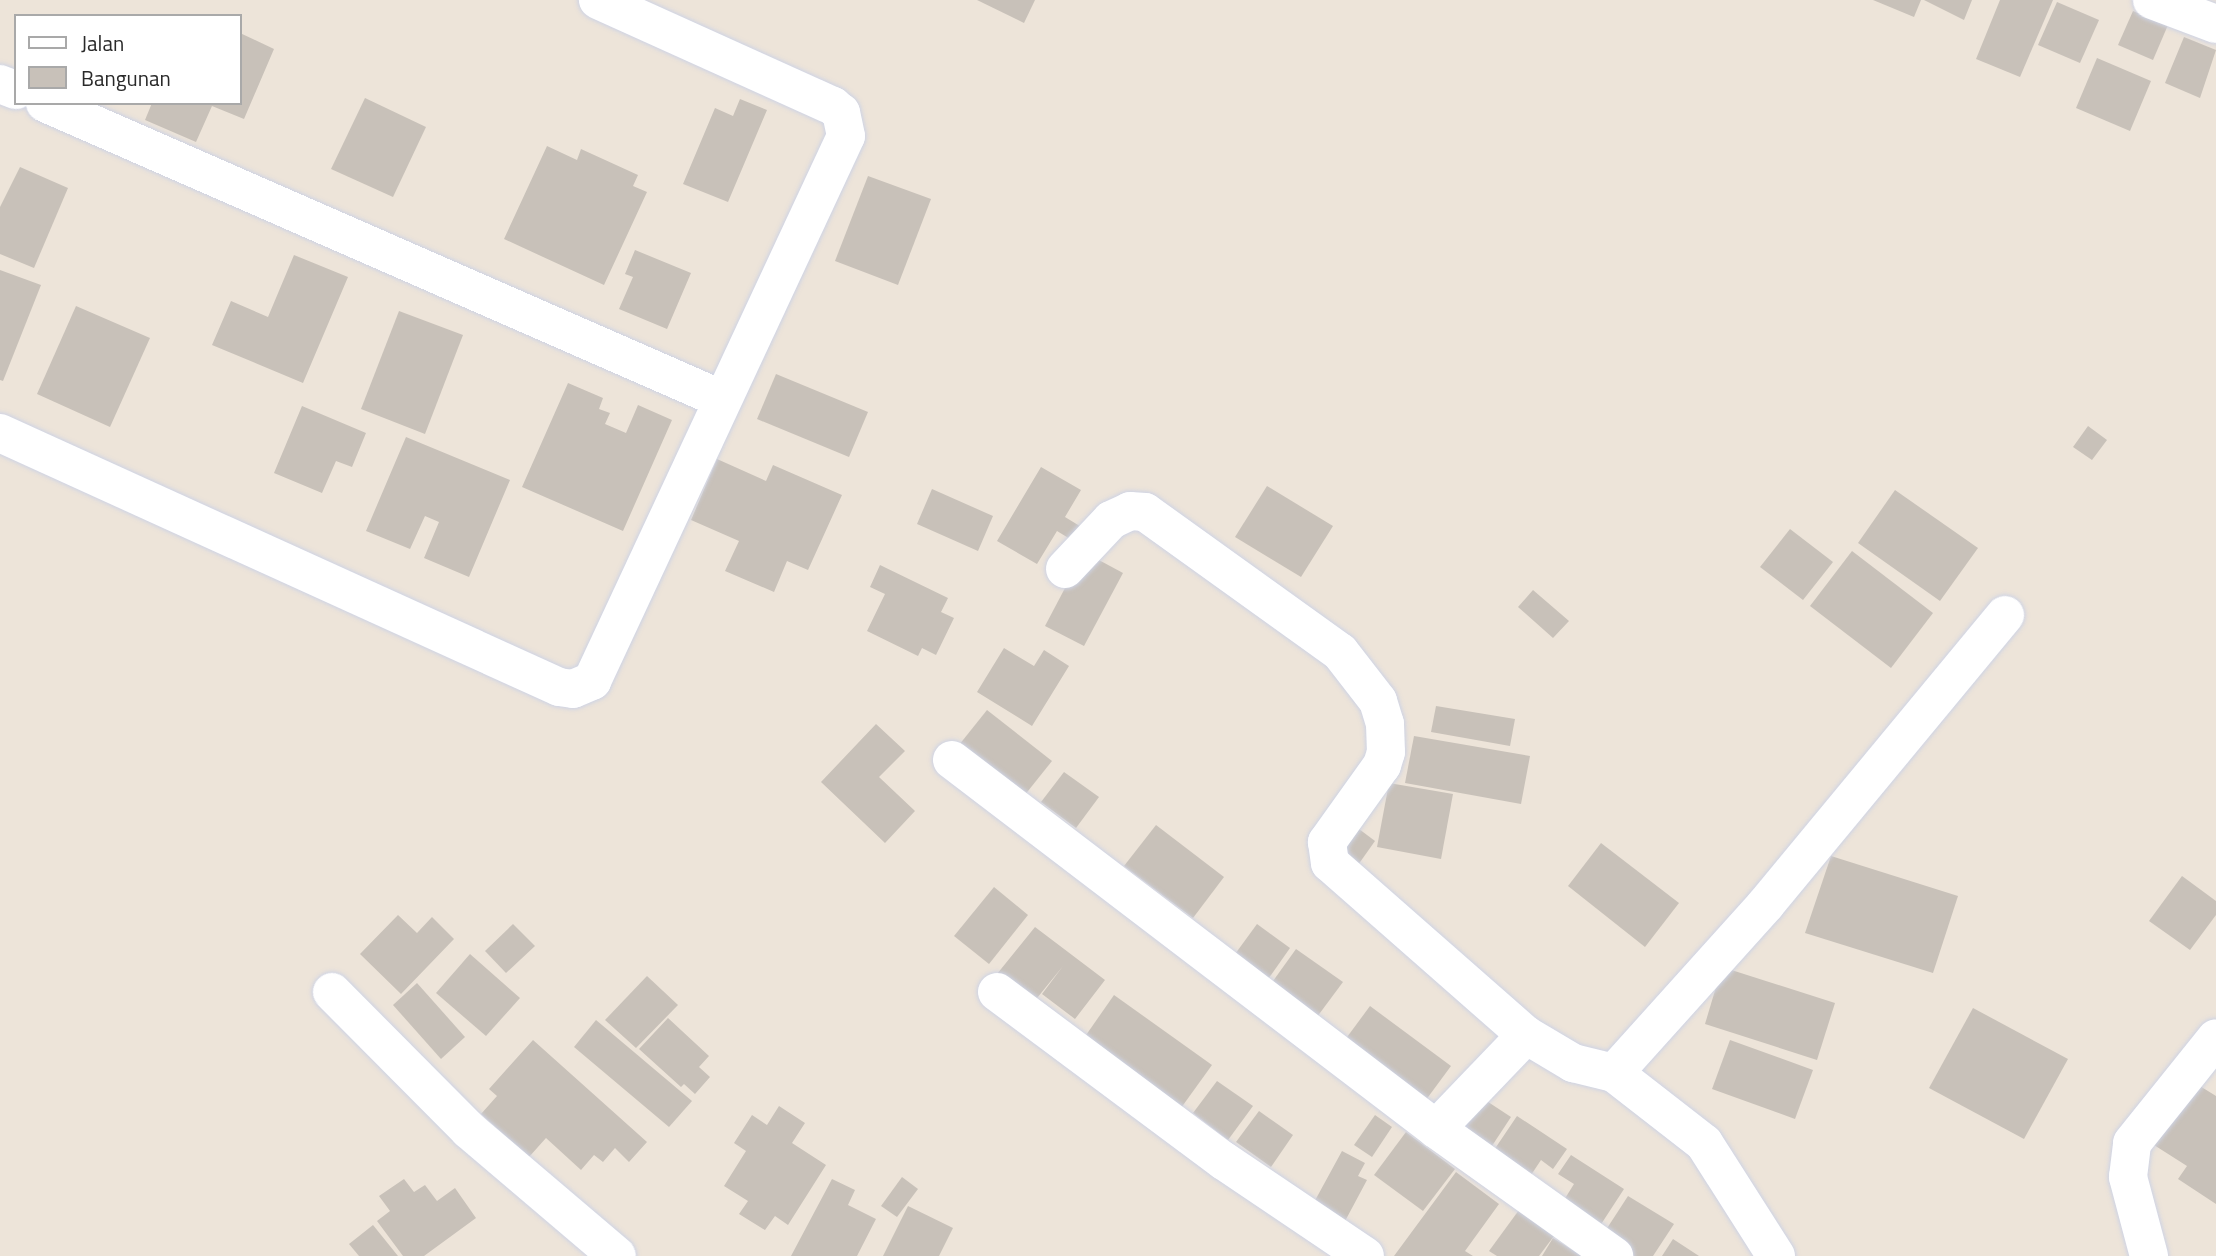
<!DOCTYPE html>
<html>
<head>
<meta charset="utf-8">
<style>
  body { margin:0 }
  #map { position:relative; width:2216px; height:1256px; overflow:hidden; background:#ede4d9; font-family:"Titillium Web",sans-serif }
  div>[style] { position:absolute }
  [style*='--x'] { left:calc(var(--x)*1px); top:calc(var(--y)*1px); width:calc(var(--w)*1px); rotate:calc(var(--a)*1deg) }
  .building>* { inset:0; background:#c8c1b9 }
  .roads { filter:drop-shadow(0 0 2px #ced3e4) drop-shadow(0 0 2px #ced3e4) }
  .street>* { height:38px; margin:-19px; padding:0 19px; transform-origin:19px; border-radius:19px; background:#fff }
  span { translate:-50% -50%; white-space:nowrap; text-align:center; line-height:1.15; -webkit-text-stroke:5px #fff; paint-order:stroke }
  .legend { position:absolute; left:14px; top:14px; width:228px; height:91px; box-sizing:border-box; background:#fff; border:2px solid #a9a9a9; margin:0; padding:9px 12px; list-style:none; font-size:21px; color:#292929 }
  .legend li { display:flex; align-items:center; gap:14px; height:35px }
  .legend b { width:35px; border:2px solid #a9a9a9 }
</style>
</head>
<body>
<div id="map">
  <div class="building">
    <i style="clip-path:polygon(977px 0,1035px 0,1024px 23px)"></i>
    <i style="clip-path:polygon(1873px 0,1921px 0,1914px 17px)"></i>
    <i style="clip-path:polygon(1924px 0,1972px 0,1964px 20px)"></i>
    <i style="clip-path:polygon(2000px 0,2053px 0,2020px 77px,1976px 59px)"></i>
    <i style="clip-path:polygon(2057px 2px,2099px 20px,2080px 63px,2038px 45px)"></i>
    <i style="clip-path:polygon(2133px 11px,2168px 25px,2153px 60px,2118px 45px)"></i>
    <i style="clip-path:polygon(240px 33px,274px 49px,244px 119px,212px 106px,196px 142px,145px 120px,152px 103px,240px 103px)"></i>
    <i style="clip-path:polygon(2184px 37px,2216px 50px,2200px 98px,2165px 83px)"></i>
    <i style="clip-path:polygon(2097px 58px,2151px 81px,2130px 131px,2076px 108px)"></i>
    <i style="clip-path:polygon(365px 98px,426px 127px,393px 197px,331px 169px)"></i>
    <i style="clip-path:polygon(740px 99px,767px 110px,728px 202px,683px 184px,715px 108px,733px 116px)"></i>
    <i style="clip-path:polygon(547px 146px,577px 160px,581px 149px,638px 175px,633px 186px,647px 192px,604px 285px,504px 239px)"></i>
    <i style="clip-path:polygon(20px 167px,68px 188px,34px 268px,0 254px,0 207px)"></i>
    <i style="clip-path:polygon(868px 176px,931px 199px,898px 285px,835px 261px)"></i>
    <i style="clip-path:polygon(635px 250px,691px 273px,667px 329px,619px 309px,633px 277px,625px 274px)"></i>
    <i style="clip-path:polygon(294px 255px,348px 277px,303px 383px,212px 345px,231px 301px,268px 317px)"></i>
    <i style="clip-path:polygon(0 270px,41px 285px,3px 381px,0 380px)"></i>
    <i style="clip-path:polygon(76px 306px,150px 338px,110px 427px,37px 394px)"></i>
    <i style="clip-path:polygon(399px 311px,463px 335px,425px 434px,361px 409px)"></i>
    <i style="clip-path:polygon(776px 374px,868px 412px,849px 457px,757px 419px)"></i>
    <i style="clip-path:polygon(568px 383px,603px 398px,599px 409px,610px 413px,605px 424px,626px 433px,638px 405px,672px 420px,623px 531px,522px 487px)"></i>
    <i style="clip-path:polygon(302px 406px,366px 433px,352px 467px,336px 461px,322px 493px,274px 473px)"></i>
    <i style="clip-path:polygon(2088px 426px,2107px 440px,2092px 460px,2073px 447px)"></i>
    <i style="clip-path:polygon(406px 437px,510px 480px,469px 577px,424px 558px,439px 522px,425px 516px,410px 549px,366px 531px)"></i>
    <i style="clip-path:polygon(717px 459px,766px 481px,773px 465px,842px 495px,808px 570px,787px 561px,774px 592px,725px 571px,739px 541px,691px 520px)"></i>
    <i style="clip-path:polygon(1041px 467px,1081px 490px,1065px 517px,1083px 528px,1075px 542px,1057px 531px,1037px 564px,997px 541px)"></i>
    <i style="clip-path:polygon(1267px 486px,1333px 526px,1301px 577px,1235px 537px)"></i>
    <i style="clip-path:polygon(932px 489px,993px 516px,978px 551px,917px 524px)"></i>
    <i style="clip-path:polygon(1895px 490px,1978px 548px,1940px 601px,1858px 543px)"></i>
    <i style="clip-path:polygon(1790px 529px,1833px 562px,1803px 600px,1760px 567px)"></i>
    <i style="clip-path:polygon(1852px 551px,1933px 613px,1891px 668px,1810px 606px)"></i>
    <i style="clip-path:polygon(1084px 552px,1123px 573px,1084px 646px,1045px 626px)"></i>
    <i style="clip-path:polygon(880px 565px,948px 598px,941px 612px,954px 618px,936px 655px,922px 648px,918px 656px,867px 631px,885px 594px,870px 587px)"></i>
    <i style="clip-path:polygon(1533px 590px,1569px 621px,1553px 638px,1518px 607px)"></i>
    <i style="clip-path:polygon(1004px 648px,1034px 666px,1044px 650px,1069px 666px,1032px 726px,977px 692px)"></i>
    <i style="clip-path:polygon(1436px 706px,1515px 719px,1510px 746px,1431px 732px)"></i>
    <i style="clip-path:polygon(987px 710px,1052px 761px,1024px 796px,959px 745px)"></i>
    <i style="clip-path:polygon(876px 724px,905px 751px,879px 777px,915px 811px,885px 843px,821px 782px)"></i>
    <i style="clip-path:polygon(1414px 736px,1530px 756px,1521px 804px,1405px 783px)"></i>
    <i style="clip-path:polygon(1064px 772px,1099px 797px,1076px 828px,1041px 802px)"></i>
    <i style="clip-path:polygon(1389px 783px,1453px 794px,1441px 859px,1377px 847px)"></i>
    <i style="clip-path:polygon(1347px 820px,1375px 841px,1358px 865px,1329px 844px)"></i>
    <i style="clip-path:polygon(1156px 825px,1224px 877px,1193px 918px,1124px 866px)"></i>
    <i style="clip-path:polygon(1601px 843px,1679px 903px,1645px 947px,1568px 886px)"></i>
    <i style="clip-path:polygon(1831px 856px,1958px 896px,1933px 973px,1805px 933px)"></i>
    <i style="clip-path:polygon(2182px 876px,2216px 901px,2216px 915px,2190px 950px,2149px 921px)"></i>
    <i style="clip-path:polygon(994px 887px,1028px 915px,989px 964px,954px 936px)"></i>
    <i style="clip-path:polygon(398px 915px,417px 933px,432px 917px,454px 939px,401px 994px,360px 954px)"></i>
    <i style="clip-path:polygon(513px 924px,535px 946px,506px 973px,485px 951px)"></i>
    <i style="clip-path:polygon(1257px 924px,1290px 948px,1264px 985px,1230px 961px)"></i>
    <i style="clip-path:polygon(1035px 927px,1105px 980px,1075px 1019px,1042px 994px,1063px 966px,1033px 1003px,997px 974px)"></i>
    <i style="clip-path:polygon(1296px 949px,1343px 982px,1314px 1021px,1268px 988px)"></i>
    <i style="clip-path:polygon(470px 954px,520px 998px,486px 1036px,436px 993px)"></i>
    <i style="clip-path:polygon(1722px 967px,1835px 1003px,1817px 1060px,1705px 1024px)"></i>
    <i style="clip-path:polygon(647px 976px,678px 1005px,636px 1048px,605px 1020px)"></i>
    <i style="clip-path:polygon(417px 983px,465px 1037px,441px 1059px,393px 1005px)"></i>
    <i style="clip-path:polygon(1114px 995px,1212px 1065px,1181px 1108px,1084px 1038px)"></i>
    <i style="clip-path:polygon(1370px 1006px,1451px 1066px,1420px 1108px,1339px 1048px)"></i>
    <i style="clip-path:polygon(1973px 1008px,2068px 1059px,2024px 1139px,1929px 1088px)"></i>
    <i style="clip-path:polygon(668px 1018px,709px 1056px,699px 1067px,710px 1077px,695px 1094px,684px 1084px,681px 1087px,639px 1049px)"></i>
    <i style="clip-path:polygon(596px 1020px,692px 1101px,669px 1127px,574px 1047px)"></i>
    <i style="clip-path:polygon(533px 1040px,647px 1142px,629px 1162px,615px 1148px,603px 1162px,594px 1155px,581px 1170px,546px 1138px,529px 1157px,481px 1114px,497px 1096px,489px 1089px)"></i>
    <i style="clip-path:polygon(1730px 1040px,1813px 1070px,1795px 1119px,1712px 1089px)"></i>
    <i style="clip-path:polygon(1217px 1081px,1253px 1106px,1228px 1140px,1193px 1113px)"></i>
    <i style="clip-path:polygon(2195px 1083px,2216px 1096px,2216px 1204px,2178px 1179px,2187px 1166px,2154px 1145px)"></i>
    <i style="clip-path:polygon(1479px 1096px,1511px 1117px,1486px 1155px,1454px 1133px)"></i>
    <i style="clip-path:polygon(779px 1106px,805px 1123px,792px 1143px,826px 1165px,788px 1225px,775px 1216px,765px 1230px,739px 1214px,748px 1201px,724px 1186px,746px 1151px,734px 1143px,752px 1115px,767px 1125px)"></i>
    <i style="clip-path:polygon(1259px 1111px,1293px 1135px,1271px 1167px,1236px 1142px)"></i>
    <i style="clip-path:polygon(1375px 1115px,1392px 1127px,1372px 1157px,1354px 1145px)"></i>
    <i style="clip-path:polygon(1517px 1116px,1567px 1149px,1553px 1169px,1541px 1160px,1527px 1181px,1490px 1156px)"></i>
    <i style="clip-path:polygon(1406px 1132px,1455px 1169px,1423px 1211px,1374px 1175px)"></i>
    <i style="clip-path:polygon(1342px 1151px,1365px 1163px,1358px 1176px,1367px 1180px,1344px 1223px,1312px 1206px)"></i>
    <i style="clip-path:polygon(1571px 1155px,1624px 1189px,1596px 1232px,1559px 1208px,1574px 1184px,1558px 1174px)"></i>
    <i style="clip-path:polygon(1456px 1172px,1499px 1204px,1465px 1251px,1473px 1256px,1394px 1256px)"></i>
    <i style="clip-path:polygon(902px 1177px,918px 1189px,897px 1217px,881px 1206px)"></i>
    <i style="clip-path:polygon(404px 1179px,414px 1192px,425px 1185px,437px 1201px,455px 1188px,476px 1218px,424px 1256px,403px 1256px,377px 1221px,390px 1211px,379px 1196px)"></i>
    <i style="clip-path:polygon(832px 1179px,855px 1190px,848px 1205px,876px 1219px,857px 1256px,791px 1256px)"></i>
    <i style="clip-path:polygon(1628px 1196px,1674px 1224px,1653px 1256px,1634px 1256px,1602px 1236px)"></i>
    <i style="clip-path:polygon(908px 1206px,953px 1228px,939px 1256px,883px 1256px)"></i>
    <i style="clip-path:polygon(1519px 1210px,1554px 1236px,1539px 1256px,1497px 1256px,1489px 1251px)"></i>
    <i style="clip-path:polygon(373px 1225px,398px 1256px,359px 1256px,349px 1244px)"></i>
    <i style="clip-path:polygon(1553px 1238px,1582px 1256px,1542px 1256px)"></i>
    <i style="clip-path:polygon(1673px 1239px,1699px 1256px,1662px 1256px)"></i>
  </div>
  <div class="roads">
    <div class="street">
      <i style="--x:2152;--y:0;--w:68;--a:20.6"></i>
      <i style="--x:0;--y:84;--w:17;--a:21"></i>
      <i style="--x:45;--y:103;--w:738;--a:23.65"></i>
      <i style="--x:0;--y:433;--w:614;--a:24.44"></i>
      <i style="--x:559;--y:687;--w:14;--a:8"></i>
      <i style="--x:573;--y:689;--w:21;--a:-23"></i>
      <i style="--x:592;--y:681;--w:601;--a:-65.01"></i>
      <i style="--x:846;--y:136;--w:24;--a:-102"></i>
      <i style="--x:841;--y:113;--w:11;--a:-139"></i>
      <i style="--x:833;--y:106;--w:258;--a:-155.7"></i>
      <i style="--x:1065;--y:569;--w:67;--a:-46.8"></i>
      <i style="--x:1111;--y:520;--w:21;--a:-25"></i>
      <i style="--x:1130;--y:511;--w:15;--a:4"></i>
      <i style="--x:1145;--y:512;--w:240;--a:35.7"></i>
      <i style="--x:1340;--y:652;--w:62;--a:52.2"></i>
      <i style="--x:1378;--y:701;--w:24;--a:73"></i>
      <i style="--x:1385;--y:724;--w:28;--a:88"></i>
      <i style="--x:1386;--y:752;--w:14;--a:107"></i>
      <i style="--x:1382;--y:765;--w:95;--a:125.5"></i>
      <i style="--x:1327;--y:842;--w:21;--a:82"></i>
      <i style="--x:1330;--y:863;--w:261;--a:41.3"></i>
      <i style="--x:1526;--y:1035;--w:55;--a:30.8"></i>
      <i style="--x:1573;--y:1063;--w:42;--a:13.7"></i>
      <i style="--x:1614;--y:1073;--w:114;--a:37.9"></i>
      <i style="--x:1704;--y:1143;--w:134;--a:57.5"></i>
      <i style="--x:952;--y:760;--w:609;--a:37.32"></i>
      <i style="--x:1436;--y:1129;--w:219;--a:35.5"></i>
      <i style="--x:332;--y:992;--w:194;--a:45.2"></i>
      <i style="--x:469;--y:1130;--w:194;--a:40.4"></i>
      <i style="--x:997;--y:992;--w:283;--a:36.7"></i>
      <i style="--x:1224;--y:1161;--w:170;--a:34"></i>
      <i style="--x:1614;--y:1073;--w:227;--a:-48"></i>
      <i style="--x:1766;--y:904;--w:375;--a:-50.4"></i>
      <i style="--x:1436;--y:1129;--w:130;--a:-46.2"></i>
      <i style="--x:2149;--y:1256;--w:82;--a:-104.9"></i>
      <i style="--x:2128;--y:1177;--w:34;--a:-83"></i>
      <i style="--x:2132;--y:1143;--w:134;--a:-51.3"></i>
    </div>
  </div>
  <ul class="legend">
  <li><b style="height:9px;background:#fff"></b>Jalan</li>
  <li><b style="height:19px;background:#c8c1b9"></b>Bangunan</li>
  </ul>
</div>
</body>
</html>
